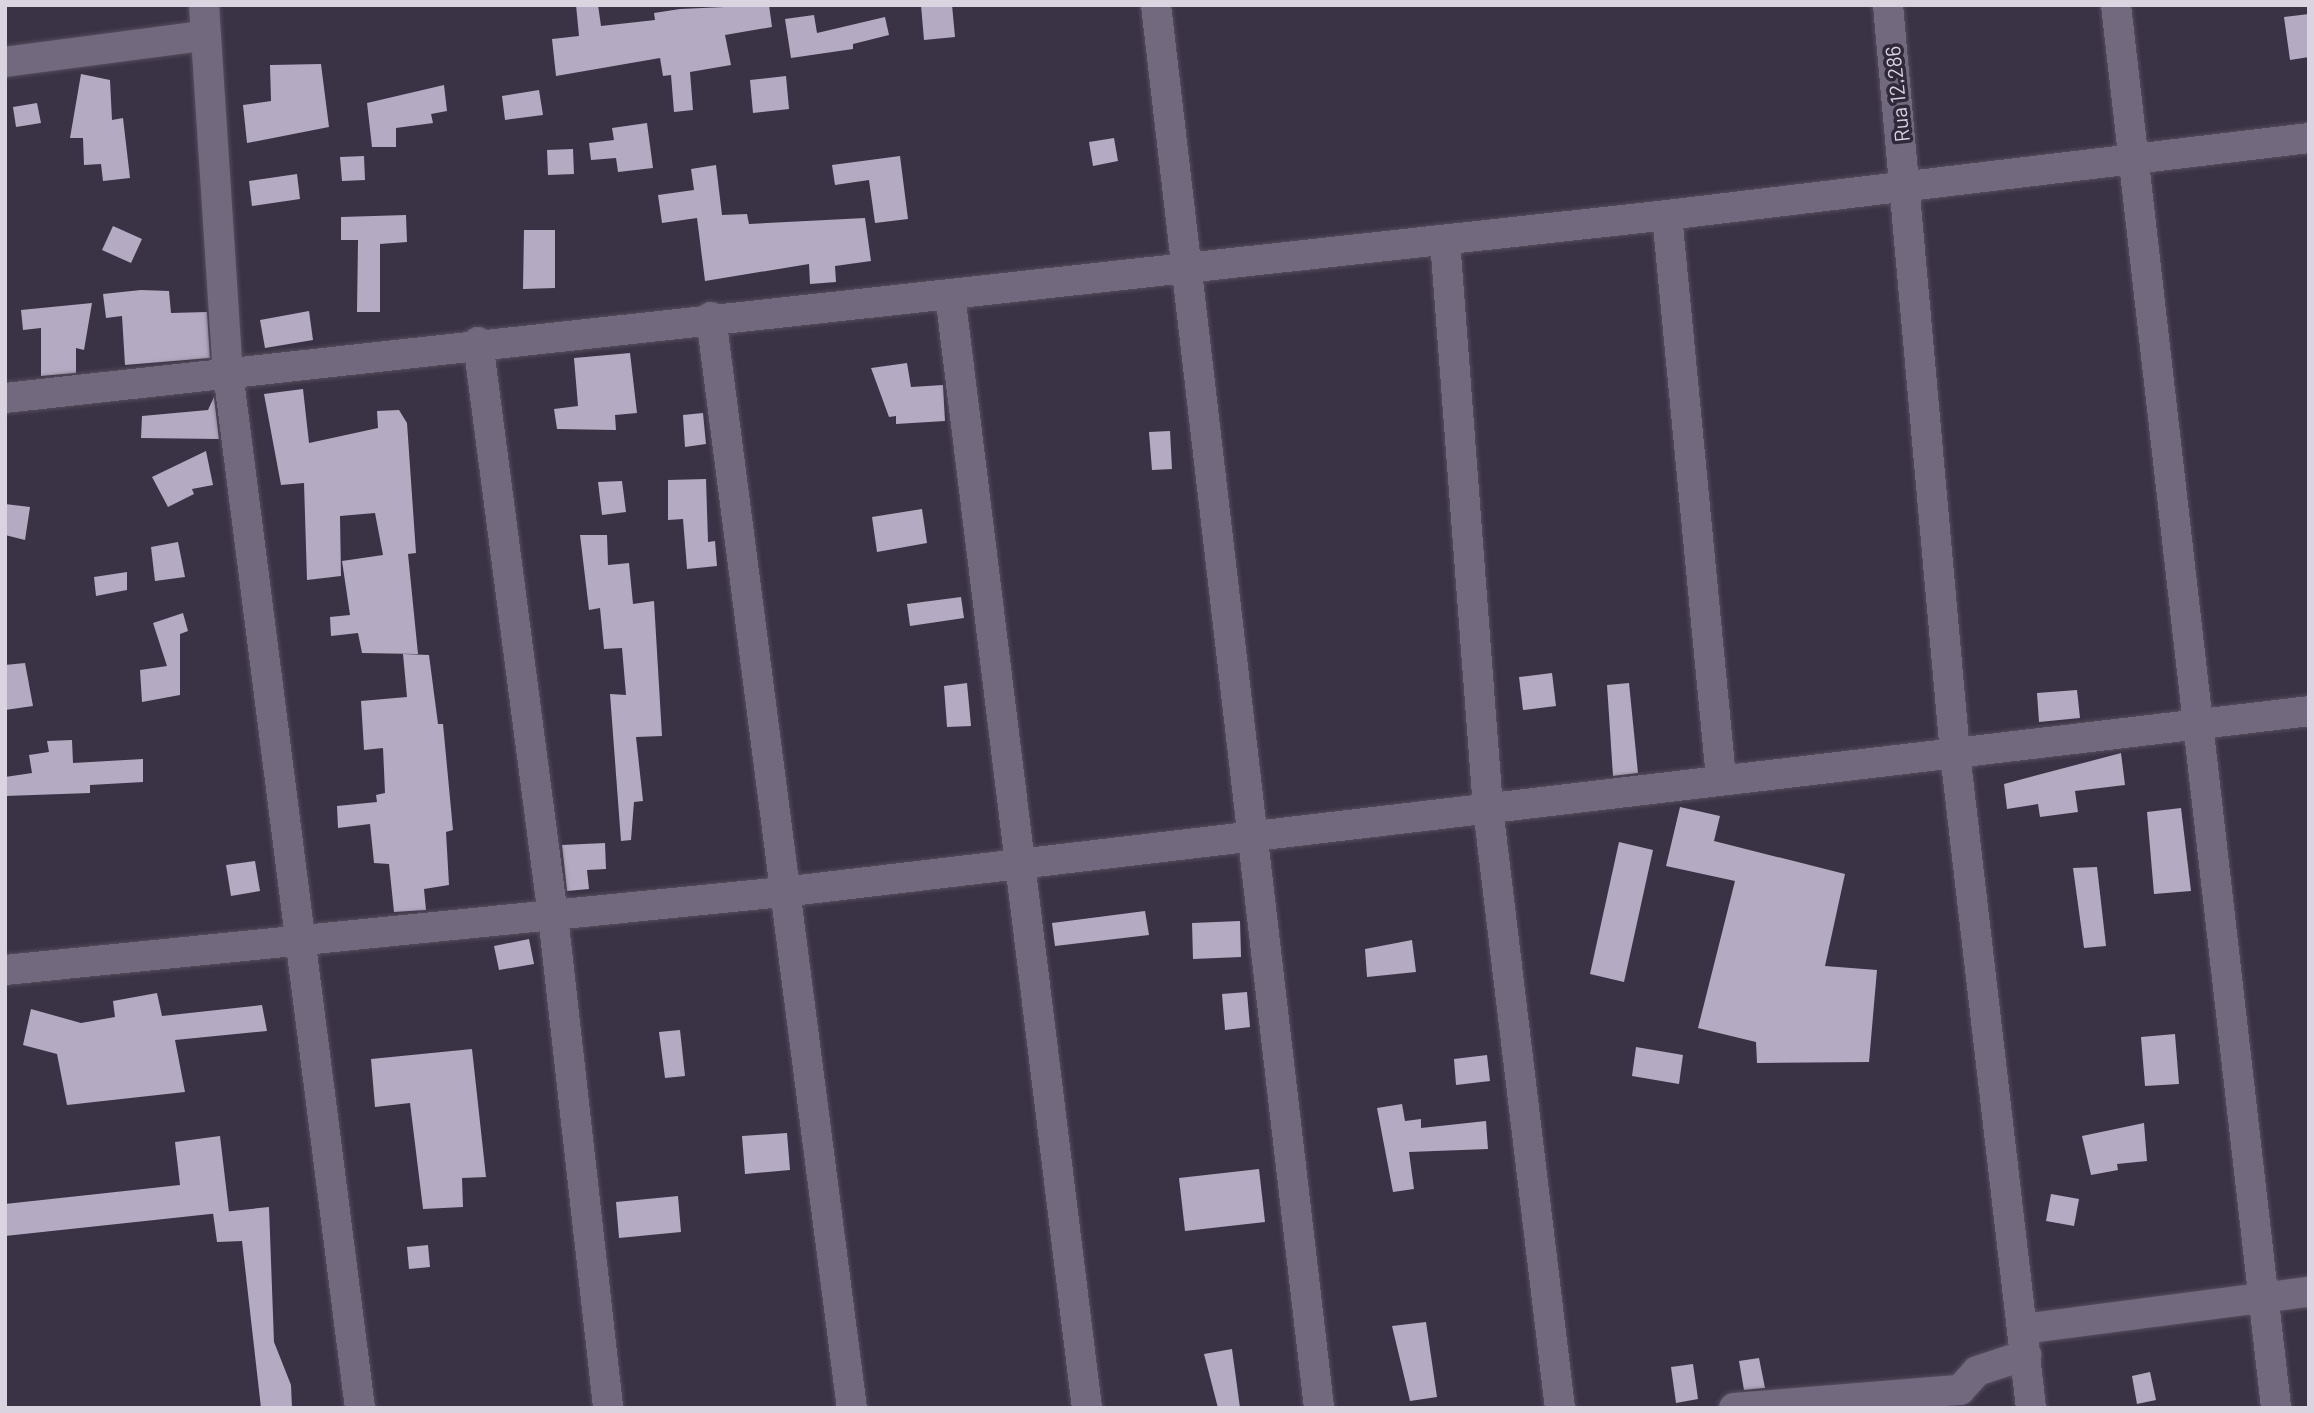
<!DOCTYPE html>
<html>
<head>
<meta charset="utf-8">
<style>
  body { margin:0 }
  #map { position:relative; width:2314px; height:1413px; overflow:hidden; background:#3a3245; font-family:Barlow,sans-serif }
  div>[style] { position:absolute }
  [style*='--x'] { left:calc(var(--x)*1px); top:calc(var(--y)*1px); width:calc(var(--w)*1px); rotate:calc(var(--a)*1deg) }
  .building>* { inset:0; background:#b4abc2 }
  .roads { filter:drop-shadow(0 0 2px #554e5e) drop-shadow(0 0 2px #554e5e) }
  .minor>* { height:30px; margin:-15px; padding:0 15px; transform-origin:15px; border-radius:15px; background:#72697f }
  span { translate:-50% -50%; white-space:nowrap; text-align:center; line-height:1.15; -webkit-text-stroke:7px #30283b; paint-order:stroke }
  .street-label { font-size:21px; color:#d9d4e0 }
  .frame { position:absolute; inset:0; border:7px solid #d9d4e0; pointer-events:none }
</style>
</head>
<body>
<div id="map">
  <div class="building">
    <i style="clip-path:polygon(576px 5px,598px 5px,601px 26px,655px 20px,654px 13px,680px 9px,769px 5px,772px 27px,725px 35px,731px 65px,690px 72px,693px 110px,674px 112px,671px 75px,663px 76px,660px 58px,556px 76px,552px 39px,579px 36px)"></i>
    <i style="clip-path:polygon(921px 5px,952px 5px,955px 37px,924px 40px)"></i>
    <i style="clip-path:polygon(2309px 14px,2309px 57px,2290px 60px,2284px 17px)"></i>
    <i style="clip-path:polygon(814px 15px,817px 33px,885px 17px,889px 35px,853px 44px,853px 49px,791px 58px,785px 19px)"></i>
    <i style="clip-path:polygon(321px 64px,329px 127px,247px 143px,243px 105px,271px 101px,270px 65px)"></i>
    <i style="clip-path:polygon(81px 74px,110px 80px,112px 120px,123px 118px,130px 178px,103px 181px,101px 164px,84px 165px,83px 138px,70px 138px)"></i>
    <i style="clip-path:polygon(786px 76px,789px 109px,753px 113px,750px 80px)"></i>
    <i style="clip-path:polygon(444px 85px,447px 111px,431px 114px,433px 123px,396px 128px,396px 147px,372px 147px,367px 103px)"></i>
    <i style="clip-path:polygon(539px 90px,543px 115px,505px 120px,502px 96px)"></i>
    <i style="clip-path:polygon(37px 103px,41px 123px,16px 127px,13px 107px)"></i>
    <i style="clip-path:polygon(647px 123px,653px 168px,618px 172px,616px 158px,591px 160px,589px 143px,614px 140px,612px 128px)"></i>
    <i style="clip-path:polygon(1114px 138px,1118px 161px,1093px 166px,1089px 142px)"></i>
    <i style="clip-path:polygon(573px 149px,574px 174px,548px 175px,547px 150px)"></i>
    <i style="clip-path:polygon(364px 156px,365px 180px,342px 181px,340px 157px)"></i>
    <i style="clip-path:polygon(900px 156px,908px 219px,875px 223px,869px 180px,835px 185px,832px 165px)"></i>
    <i style="clip-path:polygon(716px 165px,722px 215px,747px 214px,749px 224px,865px 218px,871px 261px,835px 266px,836px 282px,810px 284px,809px 264px,705px 281px,697px 218px,662px 223px,658px 195px,694px 190px,691px 169px)"></i>
    <i style="clip-path:polygon(297px 174px,300px 199px,252px 206px,249px 181px)"></i>
    <i style="clip-path:polygon(406px 215px,407px 242px,380px 244px,380px 312px,357px 312px,358px 240px,341px 240px,341px 217px)"></i>
    <i style="clip-path:polygon(113px 226px,142px 239px,131px 263px,102px 250px)"></i>
    <i style="clip-path:polygon(524px 230px,555px 230px,555px 288px,523px 289px)"></i>
    <i style="clip-path:polygon(141px 290px,169px 291px,171px 313px,207px 312px,210px 358px,125px 365px,122px 316px,106px 318px,103px 294px)"></i>
    <i style="clip-path:polygon(92px 303px,84px 350px,76px 348px,76px 373px,41px 376px,41px 328px,23px 330px,21px 310px)"></i>
    <i style="clip-path:polygon(309px 311px,313px 340px,265px 348px,260px 320px)"></i>
    <i style="clip-path:polygon(630px 353px,637px 413px,615px 415px,616px 430px,557px 429px,554px 409px,578px 406px,574px 358px)"></i>
    <i style="clip-path:polygon(907px 363px,911px 387px,943px 385px,945px 421px,896px 424px,896px 416px,889px 417px,871px 368px)"></i>
    <i style="clip-path:polygon(303px 389px,309px 443px,378px 428px,377px 411px,399px 410px,407px 423px,416px 553px,408px 554px,418px 654px,362px 653px,358px 633px,331px 636px,330px 617px,350px 615px,342px 561px,383px 555px,375px 513px,340px 516px,341px 576px,307px 580px,304px 483px,281px 485px,264px 394px)"></i>
    <i style="clip-path:polygon(214px 397px,219px 439px,141px 438px,142px 416px,208px 410px)"></i>
    <i style="clip-path:polygon(703px 413px,706px 444px,685px 447px,683px 415px)"></i>
    <i style="clip-path:polygon(1170px 431px,1172px 469px,1152px 470px,1149px 432px)"></i>
    <i style="clip-path:polygon(206px 451px,213px 485px,192px 489px,194px 494px,168px 507px,152px 477px)"></i>
    <i style="clip-path:polygon(706px 479px,708px 542px,715px 541px,717px 566px,687px 569px,683px 519px,668px 520px,668px 480px)"></i>
    <i style="clip-path:polygon(622px 481px,626px 512px,602px 515px,598px 482px)"></i>
    <i style="clip-path:polygon(5px 504px,30px 507px,25px 540px,5px 535px)"></i>
    <i style="clip-path:polygon(922px 509px,927px 543px,877px 552px,872px 517px)"></i>
    <i style="clip-path:polygon(580px 535px,607px 535px,608px 565px,629px 563px,633px 604px,654px 601px,662px 736px,636px 737px,643px 801px,634px 802px,631px 840px,621px 841px,610px 694px,626px 695px,622px 648px,604px 649px,600px 608px,589px 610px)"></i>
    <i style="clip-path:polygon(178px 542px,185px 577px,155px 581px,151px 547px)"></i>
    <i style="clip-path:polygon(127px 572px,127px 590px,96px 596px,94px 577px)"></i>
    <i style="clip-path:polygon(961px 597px,964px 618px,910px 626px,907px 604px)"></i>
    <i style="clip-path:polygon(183px 613px,188px 631px,180px 634px,180px 695px,142px 702px,140px 670px,167px 666px,153px 623px)"></i>
    <i style="clip-path:polygon(403px 654px,429px 655px,438px 724px,443px 724px,453px 830px,446px 832px,449px 885px,424px 889px,426px 910px,394px 912px,389px 864px,374px 863px,370px 824px,338px 828px,337px 806px,377px 802px,376px 795px,385px 793px,383px 748px,364px 750px,361px 701px,407px 697px)"></i>
    <i style="clip-path:polygon(25px 663px,33px 706px,5px 710px,5px 665px)"></i>
    <i style="clip-path:polygon(1552px 673px,1556px 706px,1523px 710px,1519px 677px)"></i>
    <i style="clip-path:polygon(967px 683px,971px 726px,947px 727px,944px 686px)"></i>
    <i style="clip-path:polygon(1629px 683px,1638px 773px,1613px 776px,1607px 685px)"></i>
    <i style="clip-path:polygon(2077px 690px,2080px 718px,2039px 722px,2037px 693px)"></i>
    <i style="clip-path:polygon(72px 740px,73px 763px,143px 759px,143px 782px,90px 785px,90px 793px,5px 796px,5px 777px,32px 773px,29px 755px,49px 752px,47px 741px)"></i>
    <i style="clip-path:polygon(2121px 753px,2125px 785px,2075px 791px,2078px 812px,2040px 817px,2038px 804px,2007px 809px,2004px 784px)"></i>
    <i style="clip-path:polygon(1680px 807px,1720px 816px,1714px 841px,1845px 874px,1825px 966px,1877px 970px,1869px 1062px,1757px 1063px,1756px 1042px,1698px 1028px,1735px 881px,1666px 866px)"></i>
    <i style="clip-path:polygon(2181px 808px,2191px 891px,2154px 894px,2147px 812px)"></i>
    <i style="clip-path:polygon(1619px 842px,1653px 850px,1624px 982px,1590px 974px)"></i>
    <i style="clip-path:polygon(605px 843px,606px 869px,587px 870px,589px 889px,567px 891px,562px 845px)"></i>
    <i style="clip-path:polygon(255px 861px,260px 891px,231px 896px,226px 865px)"></i>
    <i style="clip-path:polygon(2097px 867px,2106px 946px,2084px 948px,2073px 868px)"></i>
    <i style="clip-path:polygon(1145px 911px,1149px 935px,1055px 946px,1052px 923px)"></i>
    <i style="clip-path:polygon(1240px 921px,1241px 957px,1193px 959px,1192px 923px)"></i>
    <i style="clip-path:polygon(529px 939px,534px 964px,499px 970px,494px 946px)"></i>
    <i style="clip-path:polygon(1412px 940px,1416px 972px,1367px 977px,1365px 949px)"></i>
    <i style="clip-path:polygon(1247px 992px,1250px 1027px,1225px 1030px,1222px 994px)"></i>
    <i style="clip-path:polygon(157px 993px,162px 1016px,262px 1005px,267px 1031px,175px 1040px,185px 1092px,67px 1105px,57px 1054px,23px 1045px,31px 1009px,81px 1023px,115px 1017px,113px 1001px)"></i>
    <i style="clip-path:polygon(680px 1030px,685px 1076px,665px 1078px,659px 1032px)"></i>
    <i style="clip-path:polygon(2175px 1034px,2179px 1084px,2145px 1086px,2141px 1037px)"></i>
    <i style="clip-path:polygon(1636px 1047px,1683px 1055px,1679px 1084px,1632px 1076px)"></i>
    <i style="clip-path:polygon(472px 1049px,486px 1177px,462px 1178px,463px 1207px,423px 1209px,410px 1103px,375px 1107px,371px 1059px)"></i>
    <i style="clip-path:polygon(1487px 1055px,1490px 1081px,1456px 1085px,1454px 1059px)"></i>
    <i style="clip-path:polygon(1402px 1104px,1405px 1121px,1421px 1119px,1421px 1128px,1486px 1121px,1488px 1149px,1409px 1152px,1414px 1189px,1393px 1192px,1377px 1108px)"></i>
    <i style="clip-path:polygon(2144px 1123px,2147px 1161px,2117px 1164px,2118px 1170px,2091px 1175px,2082px 1136px)"></i>
    <i style="clip-path:polygon(787px 1133px,790px 1170px,745px 1174px,742px 1136px)"></i>
    <i style="clip-path:polygon(220px 1136px,229px 1212px,5px 1236px,5px 1204px,180px 1185px,175px 1142px)"></i>
    <i style="clip-path:polygon(1259px 1169px,1265px 1222px,1185px 1231px,1179px 1178px)"></i>
    <i style="clip-path:polygon(2051px 1194px,2079px 1199px,2074px 1226px,2046px 1221px)"></i>
    <i style="clip-path:polygon(678px 1196px,681px 1232px,619px 1238px,616px 1202px)"></i>
    <i style="clip-path:polygon(269px 1207px,274px 1342px,291px 1385px,292px 1408px,261px 1408px,242px 1241px,217px 1242px,213px 1213px)"></i>
    <i style="clip-path:polygon(428px 1245px,430px 1267px,409px 1269px,407px 1247px)"></i>
    <i style="clip-path:polygon(1426px 1322px,1437px 1397px,1410px 1401px,1392px 1326px)"></i>
    <i style="clip-path:polygon(1232px 1349px,1240px 1408px,1218px 1408px,1204px 1354px)"></i>
    <i style="clip-path:polygon(1759px 1358px,1765px 1388px,1744px 1390px,1739px 1361px)"></i>
    <i style="clip-path:polygon(1693px 1364px,1698px 1399px,1676px 1403px,1671px 1367px)"></i>
    <i style="clip-path:polygon(2150px 1372px,2156px 1400px,2137px 1404px,2132px 1376px)"></i>
  </div>
  <div class="roads">
    <div class="minor">
      <i style="--x:204;--y:5;--w:368;--a:86.3"></i>
      <i style="--x:228;--y:372;--w:1044;--a:82.74"></i>
      <i style="--x:1156;--y:5;--w:1412;--a:83.37"></i>
      <i style="--x:1888;--y:5;--w:751;--a:84.88"></i>
      <i style="--x:1955;--y:753;--w:659;--a:83.38"></i>
      <i style="--x:2116;--y:5;--w:1412;--a:83.49"></i>
      <i style="--x:5;--y:62;--w:200;--a:-7.5"></i>
      <i style="--x:1667;--y:215;--w:566;--a:84.52"></i>
      <i style="--x:1445;--y:240;--w:570;--a:85.67"></i>
      <i style="--x:1488;--y:808;--w:604;--a:83.16"></i>
      <i style="--x:950;--y:294;--w:1122;--a:82.99"></i>
      <i style="--x:711;--y:317;--w:1100;--a:82.64"></i>
      <i style="--x:478;--y:342;--w:579;--a:82.56"></i>
      <i style="--x:553;--y:916;--w:495;--a:83.6"></i>
      <i style="--x:5;--y:398;--w:1672;--a:-6.28"></i>
      <i style="--x:1667;--y:215;--w:647;--a:-6.84"></i>
      <i style="--x:5;--y:970;--w:782;--a:-5.73"></i>
      <i style="--x:783;--y:892;--w:1537;--a:-6.76"></i>
      <i style="--x:2023;--y:1329;--w:288;--a:-7.4"></i>
      <i style="--x:1734;--y:1408;--w:227;--a:-4.6"></i>
      <i style="--x:1960;--y:1390;--w:25;--a:-48"></i>
      <i style="--x:1977;--y:1371;--w:52;--a:-18.1"></i>
    </div>
  </div>
  <div class="street-label">
    <span style="left:1897px;top:94px;rotate:-96deg">Rua 12.286</span>
  </div>
  <div class="frame"></div>
</div>
</body>
</html>
